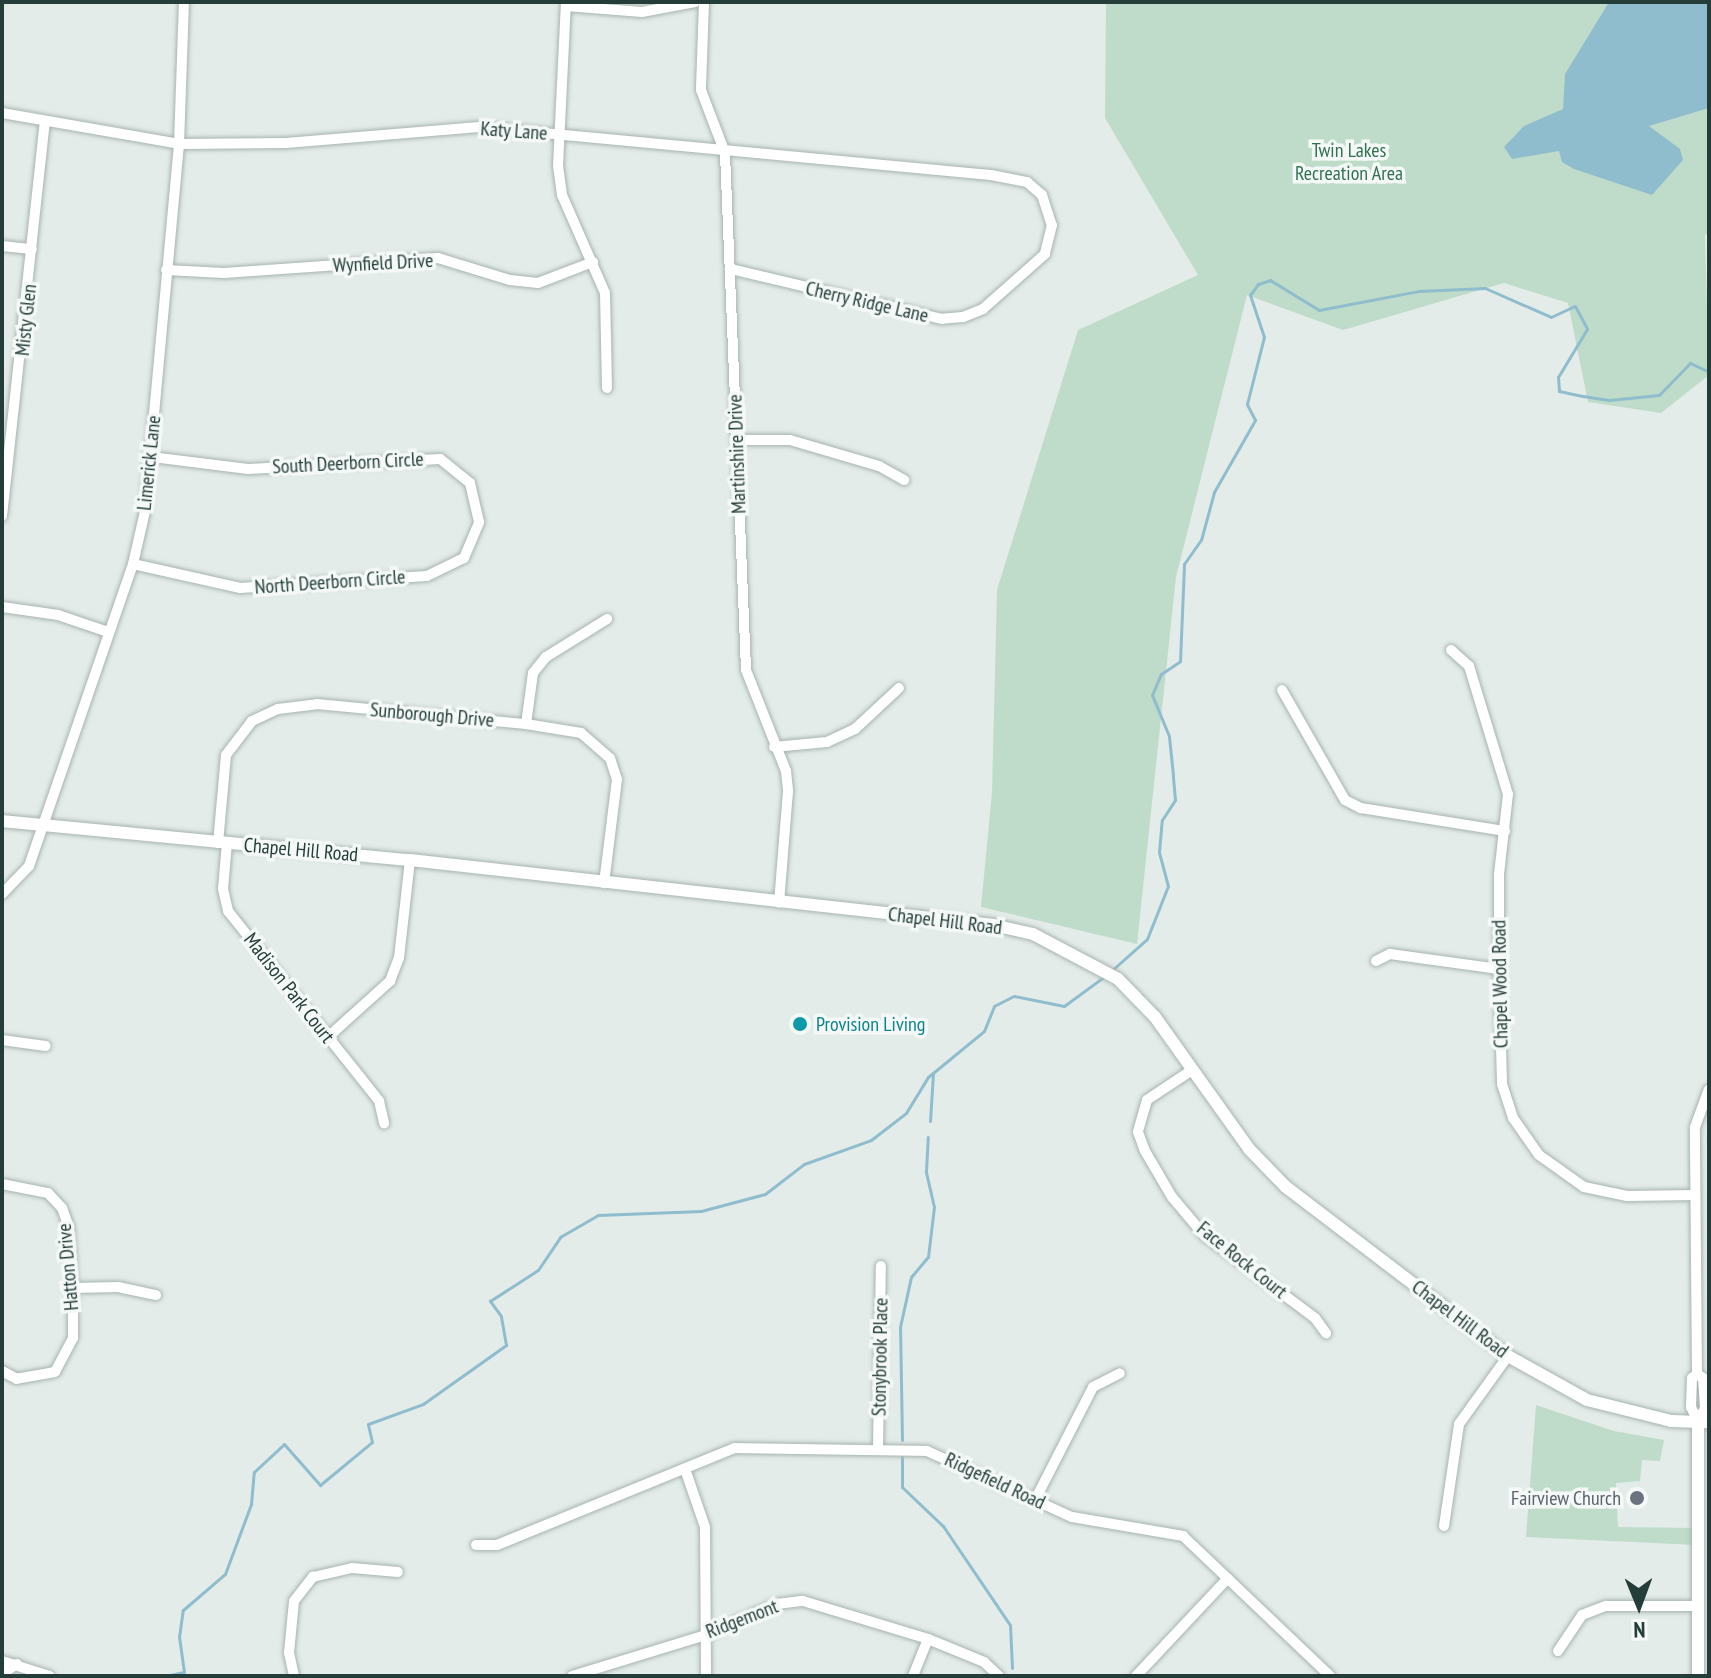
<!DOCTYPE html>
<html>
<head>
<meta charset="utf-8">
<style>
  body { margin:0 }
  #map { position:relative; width:1711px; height:1678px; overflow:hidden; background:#e4ece9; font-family:"PT Sans Narrow",sans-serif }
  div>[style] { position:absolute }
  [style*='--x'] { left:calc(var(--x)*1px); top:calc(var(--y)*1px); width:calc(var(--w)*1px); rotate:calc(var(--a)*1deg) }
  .green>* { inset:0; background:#bedcc9 }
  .water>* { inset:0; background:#90bdcd }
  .stream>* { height:3px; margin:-1.5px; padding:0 1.5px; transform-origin:1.5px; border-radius:1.5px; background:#90bdcd }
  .roads { filter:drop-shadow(0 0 2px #a7b4b1) drop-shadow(0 0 2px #a7b4b1) }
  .minor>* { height:10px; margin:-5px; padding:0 5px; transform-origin:5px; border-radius:5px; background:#fff }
  .tertiary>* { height:12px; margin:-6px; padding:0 6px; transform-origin:6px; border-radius:6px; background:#fff }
  .dots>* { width:22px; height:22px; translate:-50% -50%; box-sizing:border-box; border:4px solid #f4f9f7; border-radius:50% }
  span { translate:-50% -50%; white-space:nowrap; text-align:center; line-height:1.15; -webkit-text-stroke:7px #f4f9f7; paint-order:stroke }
  .street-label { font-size:20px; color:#243d39 }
  .park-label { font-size:20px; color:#317151 }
  .culture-label { font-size:20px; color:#0d838f }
  .left { translate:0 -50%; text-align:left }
  .worship-label { font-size:20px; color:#5b616d }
  .right { translate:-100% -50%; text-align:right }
  .frame { position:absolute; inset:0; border:4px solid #243d39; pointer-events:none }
  .north { position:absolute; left:1599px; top:1566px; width:80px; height:80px; -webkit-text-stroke:6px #f4f9f7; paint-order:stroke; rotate:179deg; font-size:22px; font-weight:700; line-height:32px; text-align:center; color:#243d39 }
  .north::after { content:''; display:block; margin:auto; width:28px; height:36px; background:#243d39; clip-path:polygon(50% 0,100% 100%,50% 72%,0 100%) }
</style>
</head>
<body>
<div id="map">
  <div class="green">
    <i style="clip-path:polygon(1106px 2px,1709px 2px,1709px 233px,1705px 235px,1709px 375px,1661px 413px,1588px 402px,1568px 303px,1504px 283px,1343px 330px,1247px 295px,1176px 577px,1137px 944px,981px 907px,992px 792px,997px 590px,1078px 330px,1198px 275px,1105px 118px)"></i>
    <i style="clip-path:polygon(1536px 1405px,1614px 1431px,1664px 1440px,1660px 1461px,1642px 1460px,1640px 1481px,1616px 1483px,1618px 1527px,1695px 1528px,1696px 1545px,1526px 1537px)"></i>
  </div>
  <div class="water">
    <i style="clip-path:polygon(1609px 2px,1709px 2px,1709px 108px,1649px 126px,1680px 149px,1683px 160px,1652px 195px,1574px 169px,1562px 162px,1559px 151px,1512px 159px,1504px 147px,1524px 126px,1563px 109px,1565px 74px)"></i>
  </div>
  <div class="stream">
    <i style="--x:1111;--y:971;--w:48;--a:-41.6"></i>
    <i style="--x:1147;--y:939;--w:57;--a:-68.4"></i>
    <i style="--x:1168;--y:886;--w:35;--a:-105"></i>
    <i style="--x:1159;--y:852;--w:32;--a:-85"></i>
    <i style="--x:1162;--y:820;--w:24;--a:-57"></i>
    <i style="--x:1175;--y:800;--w:25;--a:-95"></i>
    <i style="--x:1173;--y:775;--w:39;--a:-96"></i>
    <i style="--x:1169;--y:736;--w:44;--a:-112.5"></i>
    <i style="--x:1152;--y:695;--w:23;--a:-67"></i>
    <i style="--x:1161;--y:674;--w:23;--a:-34"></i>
    <i style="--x:1180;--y:661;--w:97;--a:-87.6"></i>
    <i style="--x:1184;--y:564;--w:29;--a:-55"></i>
    <i style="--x:1201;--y:540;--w:50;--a:-74.8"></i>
    <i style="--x:1214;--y:492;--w:83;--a:-60.3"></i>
    <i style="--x:1255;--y:420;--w:18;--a:-117"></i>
    <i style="--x:1247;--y:404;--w:69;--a:-75.8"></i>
    <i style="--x:1264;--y:337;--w:44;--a:-108.4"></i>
    <i style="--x:1250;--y:295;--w:14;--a:-54"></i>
    <i style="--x:1258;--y:284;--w:13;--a:-18"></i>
    <i style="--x:1270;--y:280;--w:57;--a:31.5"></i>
    <i style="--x:1319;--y:310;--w:102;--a:-10.8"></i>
    <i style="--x:1419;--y:291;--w:66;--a:-2.6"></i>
    <i style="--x:1485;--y:288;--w:72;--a:23.7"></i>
    <i style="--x:1551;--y:317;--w:26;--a:-25"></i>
    <i style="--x:1575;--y:306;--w:26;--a:62"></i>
    <i style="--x:1587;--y:329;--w:56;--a:121.1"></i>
    <i style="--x:1558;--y:377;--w:14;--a:86"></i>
    <i style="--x:1559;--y:391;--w:25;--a:12"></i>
    <i style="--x:1583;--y:396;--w:26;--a:9"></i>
    <i style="--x:1609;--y:400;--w:50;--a:-5.7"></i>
    <i style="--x:1659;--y:395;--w:45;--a:-45.9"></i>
    <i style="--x:1690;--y:363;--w:21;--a:25"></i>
    <i style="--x:930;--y:1121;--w:48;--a:-86.4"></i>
    <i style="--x:902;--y:1440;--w:113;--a:-91"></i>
    <i style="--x:900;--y:1327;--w:51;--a:-77.6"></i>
    <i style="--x:911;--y:1277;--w:26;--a:-50"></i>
    <i style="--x:928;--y:1257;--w:50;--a:-83.2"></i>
    <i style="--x:934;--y:1207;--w:37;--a:-103"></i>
    <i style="--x:926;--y:1171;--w:34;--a:-87"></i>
    <i style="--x:902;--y:1457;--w:30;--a:90"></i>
    <i style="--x:902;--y:1487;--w:57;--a:43.6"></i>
    <i style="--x:943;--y:1526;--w:120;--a:55.9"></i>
    <i style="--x:1010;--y:1625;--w:43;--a:87.3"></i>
    <i style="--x:166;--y:1676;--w:18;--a:-13"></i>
    <i style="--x:184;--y:1672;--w:35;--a:-98"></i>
    <i style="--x:179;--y:1637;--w:27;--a:-82"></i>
    <i style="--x:183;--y:1610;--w:55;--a:-40.6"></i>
    <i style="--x:225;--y:1574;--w:75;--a:-69.6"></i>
    <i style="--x:251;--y:1504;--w:32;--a:-85"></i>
    <i style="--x:254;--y:1472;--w:41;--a:-43"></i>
    <i style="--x:284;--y:1444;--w:55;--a:48.7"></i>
    <i style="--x:320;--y:1485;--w:67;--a:-39.6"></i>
    <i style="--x:372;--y:1442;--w:18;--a:-103"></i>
    <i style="--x:368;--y:1424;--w:59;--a:-20"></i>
    <i style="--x:423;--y:1404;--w:102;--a:-35.4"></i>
    <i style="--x:506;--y:1345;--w:29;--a:-100"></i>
    <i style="--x:501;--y:1316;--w:19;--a:-126"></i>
    <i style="--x:490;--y:1301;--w:57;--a:-32.9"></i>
    <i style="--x:538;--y:1270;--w:40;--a:-56"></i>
    <i style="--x:560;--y:1237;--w:44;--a:-30.1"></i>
    <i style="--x:598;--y:1215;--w:103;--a:-2.2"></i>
    <i style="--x:701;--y:1211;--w:66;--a:-14.9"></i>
    <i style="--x:765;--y:1194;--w:49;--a:-37.6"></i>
    <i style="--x:804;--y:1164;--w:71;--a:-19.7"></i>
    <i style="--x:871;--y:1140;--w:44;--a:-37.6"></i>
    <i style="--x:906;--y:1113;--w:42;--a:-58.6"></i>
    <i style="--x:928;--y:1077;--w:72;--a:-39.4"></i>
    <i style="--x:984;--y:1031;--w:27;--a:-68"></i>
    <i style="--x:994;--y:1006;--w:22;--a:-27"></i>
    <i style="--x:1014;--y:996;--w:51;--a:11.3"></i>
    <i style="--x:1064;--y:1006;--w:51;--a:-36.2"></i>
  </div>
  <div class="roads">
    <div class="minor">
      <i style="--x:566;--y:2;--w:164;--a:92.8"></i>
      <i style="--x:558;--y:166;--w:29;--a:82"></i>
      <i style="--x:562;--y:195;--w:107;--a:66.3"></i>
      <i style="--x:605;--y:293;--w:95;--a:88.8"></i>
      <i style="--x:704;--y:2;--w:88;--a:92"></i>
      <i style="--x:701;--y:90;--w:67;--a:69.1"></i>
      <i style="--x:725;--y:153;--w:517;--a:87.67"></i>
      <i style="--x:746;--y:670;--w:109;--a:68.4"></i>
      <i style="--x:786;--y:771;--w:20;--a:84"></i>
      <i style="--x:788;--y:791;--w:112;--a:94.6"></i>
      <i style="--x:566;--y:6;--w:76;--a:4.5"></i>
      <i style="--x:642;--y:12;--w:54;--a:-10.7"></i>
      <i style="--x:2;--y:113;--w:180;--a:9.9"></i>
      <i style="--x:179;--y:144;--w:107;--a:-0.5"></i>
      <i style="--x:286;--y:143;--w:194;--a:-4.7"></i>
      <i style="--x:479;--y:127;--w:514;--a:5.36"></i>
      <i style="--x:991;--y:175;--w:37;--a:11"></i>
      <i style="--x:1027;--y:182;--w:20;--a:41"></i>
      <i style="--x:1042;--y:195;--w:32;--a:72"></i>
      <i style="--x:1052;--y:225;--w:30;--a:104"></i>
      <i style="--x:1045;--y:254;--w:83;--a:138.4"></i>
      <i style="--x:983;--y:309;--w:22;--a:158"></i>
      <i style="--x:963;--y:317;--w:21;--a:175"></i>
      <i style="--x:942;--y:319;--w:218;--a:-166.7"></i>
      <i style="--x:2;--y:246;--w:30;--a:6"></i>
      <i style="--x:166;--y:270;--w:58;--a:3"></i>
      <i style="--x:224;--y:273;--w:215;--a:-4"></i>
      <i style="--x:438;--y:258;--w:75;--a:17"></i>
      <i style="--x:510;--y:280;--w:28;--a:6"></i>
      <i style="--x:538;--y:283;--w:59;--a:-20.9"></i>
      <i style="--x:737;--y:440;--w:53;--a:0"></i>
      <i style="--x:790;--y:440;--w:93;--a:16.3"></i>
      <i style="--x:879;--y:466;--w:29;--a:29"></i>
      <i style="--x:2;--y:516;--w:395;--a:-83.8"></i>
      <i style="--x:133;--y:564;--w:110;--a:12.6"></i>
      <i style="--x:240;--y:588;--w:187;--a:-3.7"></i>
      <i style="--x:427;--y:576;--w:41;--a:-25.9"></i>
      <i style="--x:464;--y:558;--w:39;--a:-67"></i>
      <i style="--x:479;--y:522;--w:40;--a:-103"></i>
      <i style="--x:470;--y:483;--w:38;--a:-141"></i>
      <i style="--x:440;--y:459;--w:192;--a:177"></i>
      <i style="--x:248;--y:469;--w:98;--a:-172.9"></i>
      <i style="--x:2;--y:607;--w:57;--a:8.1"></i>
      <i style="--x:58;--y:615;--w:53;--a:18.8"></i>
      <i style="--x:1451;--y:650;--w:24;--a:42"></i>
      <i style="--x:1469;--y:666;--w:134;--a:73.1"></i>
      <i style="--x:1508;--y:794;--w:81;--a:96.4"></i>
      <i style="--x:1499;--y:874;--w:95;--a:90"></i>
      <i style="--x:1499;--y:969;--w:115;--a:88.5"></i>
      <i style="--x:1502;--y:1084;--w:36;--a:72"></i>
      <i style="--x:1513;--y:1118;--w:45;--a:54.9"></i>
      <i style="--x:1539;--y:1155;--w:55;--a:35.4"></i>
      <i style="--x:1584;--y:1187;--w:44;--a:11.8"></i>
      <i style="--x:1627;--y:1196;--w:68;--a:-0.8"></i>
      <i style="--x:1282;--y:690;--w:127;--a:60.2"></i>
      <i style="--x:1345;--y:800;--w:18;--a:27"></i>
      <i style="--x:1361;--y:808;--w:146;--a:9.1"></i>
      <i style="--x:526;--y:724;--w:51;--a:-82.2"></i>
      <i style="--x:533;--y:673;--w:21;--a:-51"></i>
      <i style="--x:546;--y:657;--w:72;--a:-31.9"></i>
      <i style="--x:774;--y:747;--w:53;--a:-5.4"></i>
      <i style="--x:827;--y:742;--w:31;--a:-25"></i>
      <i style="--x:855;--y:729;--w:60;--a:-43"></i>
      <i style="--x:218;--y:843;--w:88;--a:-84.8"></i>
      <i style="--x:226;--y:755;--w:43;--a:-52.6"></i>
      <i style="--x:252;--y:721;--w:29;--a:-25"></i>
      <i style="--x:278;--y:709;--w:39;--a:-7"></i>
      <i style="--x:317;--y:704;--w:210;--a:5.5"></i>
      <i style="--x:526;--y:724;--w:56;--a:9.3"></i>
      <i style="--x:581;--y:733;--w:38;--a:41"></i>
      <i style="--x:610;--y:758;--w:22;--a:72"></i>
      <i style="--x:617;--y:779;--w:105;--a:97.1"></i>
      <i style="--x:227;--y:843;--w:46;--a:95"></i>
      <i style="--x:223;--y:889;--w:23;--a:77"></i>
      <i style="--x:228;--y:911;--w:243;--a:51.5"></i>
      <i style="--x:379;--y:1101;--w:23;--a:77"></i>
      <i style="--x:2;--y:894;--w:39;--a:-46"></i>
      <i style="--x:29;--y:866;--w:319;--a:-71"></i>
      <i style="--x:133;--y:564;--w:54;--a:-77.2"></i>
      <i style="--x:145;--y:511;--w:369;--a:-84.7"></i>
      <i style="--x:179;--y:144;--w:142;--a:-88"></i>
      <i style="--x:1376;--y:961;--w:16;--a:-27"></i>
      <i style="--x:1390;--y:954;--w:110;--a:7.8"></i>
      <i style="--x:328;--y:1037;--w:84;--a:-42.1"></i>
      <i style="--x:390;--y:981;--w:25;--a:-69"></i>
      <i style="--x:399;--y:958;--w:99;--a:-83.6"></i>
      <i style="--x:2;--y:1040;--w:44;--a:7.8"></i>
      <i style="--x:1192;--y:1070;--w:54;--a:146.3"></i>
      <i style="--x:1147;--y:1100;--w:33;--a:106"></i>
      <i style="--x:1138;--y:1132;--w:20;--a:70"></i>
      <i style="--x:1145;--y:1151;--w:53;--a:59.6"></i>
      <i style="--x:1172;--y:1197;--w:50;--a:49.9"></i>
      <i style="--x:1204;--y:1235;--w:139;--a:36.8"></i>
      <i style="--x:1315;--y:1318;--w:19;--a:54"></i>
      <i style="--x:2;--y:1184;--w:47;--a:11.1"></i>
      <i style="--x:48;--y:1193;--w:21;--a:47"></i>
      <i style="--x:62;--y:1208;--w:20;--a:70"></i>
      <i style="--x:69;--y:1227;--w:61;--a:86.2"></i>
      <i style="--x:73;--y:1288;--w:50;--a:90"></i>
      <i style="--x:73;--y:1338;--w:38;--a:118"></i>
      <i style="--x:55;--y:1372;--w:39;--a:170"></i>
      <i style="--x:17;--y:1379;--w:17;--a:-152"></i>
      <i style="--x:73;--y:1288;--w:45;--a:-1.3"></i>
      <i style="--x:118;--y:1287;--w:39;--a:12"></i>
      <i style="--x:1697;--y:1374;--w:247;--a:-90.5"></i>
      <i style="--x:1695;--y:1127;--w:40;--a:-69.8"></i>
      <i style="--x:1697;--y:1374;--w:7;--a:34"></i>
      <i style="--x:1703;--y:1378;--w:30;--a:86"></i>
      <i style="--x:1705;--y:1408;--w:16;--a:117"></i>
      <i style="--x:1697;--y:1374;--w:6;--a:141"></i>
      <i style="--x:1692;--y:1378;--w:29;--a:92"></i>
      <i style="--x:1691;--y:1407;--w:17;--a:65"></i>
      <i style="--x:878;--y:1448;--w:182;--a:-89.1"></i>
      <i style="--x:685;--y:1469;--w:61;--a:71"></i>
      <i style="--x:705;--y:1527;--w:149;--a:89.6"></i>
      <i style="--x:1035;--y:1500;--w:127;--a:-62.8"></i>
      <i style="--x:1093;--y:1387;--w:30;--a:-27"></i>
      <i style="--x:1444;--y:1526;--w:103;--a:-81.6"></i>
      <i style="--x:1459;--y:1424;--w:84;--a:-54.2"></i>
      <i style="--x:476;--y:1545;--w:21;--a:0"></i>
      <i style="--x:497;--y:1545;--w:257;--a:-22.2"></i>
      <i style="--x:735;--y:1448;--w:192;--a:0.9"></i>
      <i style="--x:927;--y:1451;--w:159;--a:24.5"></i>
      <i style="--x:1072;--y:1517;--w:113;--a:9.7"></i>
      <i style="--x:1183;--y:1536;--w:203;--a:43.6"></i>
      <i style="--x:1558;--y:1651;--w:43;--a:-56.3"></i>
      <i style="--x:1582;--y:1615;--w:26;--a:-21"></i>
      <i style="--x:1606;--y:1606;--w:91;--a:0"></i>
      <i style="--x:2;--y:1661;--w:50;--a:17.4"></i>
      <i style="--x:2;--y:1674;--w:18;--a:-34"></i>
      <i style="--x:294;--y:1676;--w:24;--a:-102"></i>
      <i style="--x:289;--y:1653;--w:52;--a:-84.5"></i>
      <i style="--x:294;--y:1601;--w:31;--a:-52"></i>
      <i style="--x:313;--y:1577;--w:40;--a:-13"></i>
      <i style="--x:352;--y:1568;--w:46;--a:5"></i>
      <i style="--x:572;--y:1676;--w:140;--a:-17"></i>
      <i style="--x:706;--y:1635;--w:77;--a:-23.6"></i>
      <i style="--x:777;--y:1604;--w:26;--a:-7"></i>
      <i style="--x:803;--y:1601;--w:131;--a:16.9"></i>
      <i style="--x:928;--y:1639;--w:61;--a:22.3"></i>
      <i style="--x:984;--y:1662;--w:21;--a:43"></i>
      <i style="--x:913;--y:1676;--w:40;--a:-68"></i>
      <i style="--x:1136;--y:1676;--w:134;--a:-46.8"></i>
    </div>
    <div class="tertiary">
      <i style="--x:2;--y:821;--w:410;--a:5.5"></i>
      <i style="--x:410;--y:860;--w:587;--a:6.36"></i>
      <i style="--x:993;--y:925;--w:41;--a:12.7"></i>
      <i style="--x:1033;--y:934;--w:96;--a:27.9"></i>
      <i style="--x:1118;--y:979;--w:53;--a:45.8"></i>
      <i style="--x:1155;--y:1017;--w:162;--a:54.5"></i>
      <i style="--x:1249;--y:1149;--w:53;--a:45.8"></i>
      <i style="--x:1286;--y:1187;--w:279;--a:37.3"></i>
      <i style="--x:1508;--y:1356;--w:90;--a:29.1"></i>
      <i style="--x:1587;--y:1400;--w:87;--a:14"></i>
      <i style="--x:1671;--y:1421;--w:38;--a:2"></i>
      <i style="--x:1698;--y:1676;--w:254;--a:-90"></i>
    </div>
  </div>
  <div class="dots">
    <i style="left:800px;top:1024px;background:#0f9aa8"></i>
    <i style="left:1637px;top:1498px;background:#6b7280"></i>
  </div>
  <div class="street-label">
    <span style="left:514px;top:131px;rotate:4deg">Katy Lane</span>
    <span style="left:383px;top:263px;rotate:-3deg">Wynfield Drive</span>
    <span style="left:867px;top:302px;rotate:13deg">Cherry Ridge Lane</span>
    <span style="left:26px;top:320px;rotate:-84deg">Misty Glen</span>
    <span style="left:737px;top:454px;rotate:-92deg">Martinshire Drive</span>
    <span style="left:149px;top:463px;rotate:-84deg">Limerick Lane</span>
    <span style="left:348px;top:463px;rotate:-3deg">South Deerborn Circle</span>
    <span style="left:330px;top:582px;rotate:-4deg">North Deerborn Circle</span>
    <span style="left:432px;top:715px;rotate:5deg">Sunborough Drive</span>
    <span style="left:301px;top:850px;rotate:5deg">Chapel Hill Road</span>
    <span style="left:945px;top:921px;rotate:7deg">Chapel Hill Road</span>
    <span style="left:1500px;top:984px;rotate:-91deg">Chapel Wood Road</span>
    <span style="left:289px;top:988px;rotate:52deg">Madison Park Court</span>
    <span style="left:1242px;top:1260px;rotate:39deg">Face Rock Court</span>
    <span style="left:68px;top:1267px;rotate:-95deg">Hatton Drive</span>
    <span style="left:1460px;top:1319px;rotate:37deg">Chapel Hill Road</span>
    <span style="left:880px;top:1357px;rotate:-89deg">Stonybrook Place</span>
    <span style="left:995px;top:1481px;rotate:25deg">Ridgefield Road</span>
    <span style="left:742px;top:1619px;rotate:-21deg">Ridgemont</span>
  </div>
  <div class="park-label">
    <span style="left:1349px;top:162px">Twin Lakes<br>Recreation Area</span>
  </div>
  <div class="culture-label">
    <span class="left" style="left:816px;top:1024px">Provision Living</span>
  </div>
  <div class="worship-label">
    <span class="right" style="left:1621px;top:1498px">Fairview Church</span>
  </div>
  <div class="frame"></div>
  <div class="north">N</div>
</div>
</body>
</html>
